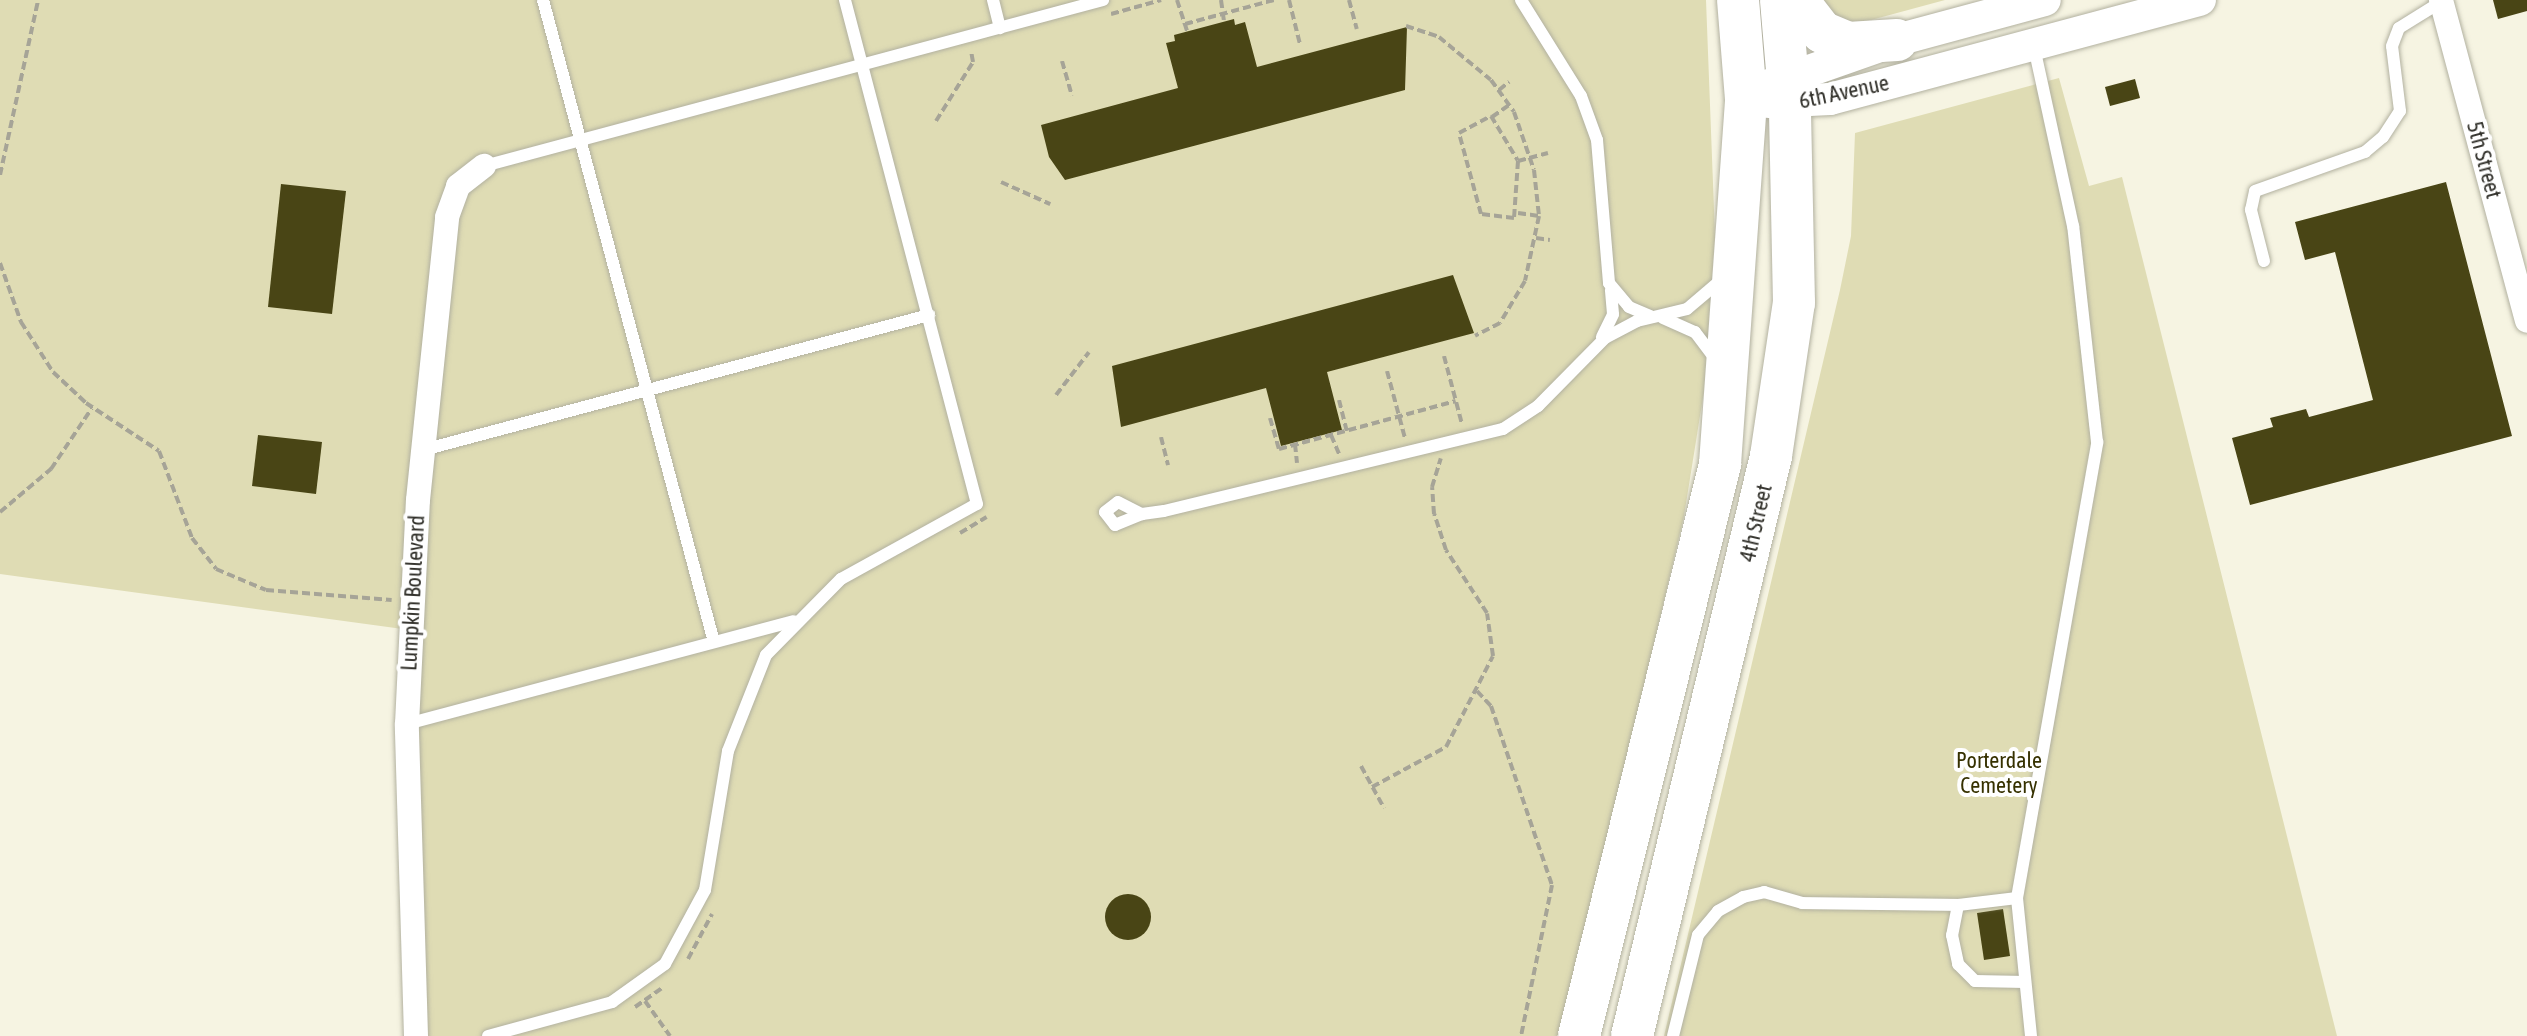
<!DOCTYPE html>
<html>
<head>
<meta charset="utf-8">
<style>
  body { margin:0 }
  #map { position:relative; width:2527px; height:1036px; overflow:hidden; background:#f6f4e2; font-family:"Asap Condensed",sans-serif }
  div>[style] { position:absolute }
  [style*='--x'] { left:calc(var(--x)*1px); top:calc(var(--y)*1px); width:calc(var(--w)*1px); rotate:calc(var(--a)*1deg) }
  .green>* { inset:0; background:#dfdcb4 }
  .building>* { inset:0; background:#494515 }
  .round { border-radius:50% }
  .path>* { height:4px; margin-top:-2px; transform-origin:0; background:repeating-linear-gradient(90deg,#a6a497 0 8px,transparent 0 12px) }
  .roads { filter:drop-shadow(0 0 2px #b2b1a0) drop-shadow(0 0 2px #b2b1a0) }
  .lane>* { height:12px; margin:-6px; padding:0 6px; transform-origin:6px; border-radius:6px; background:#fff }
  .street>* { height:24px; margin:-12px; padding:0 12px; transform-origin:12px; border-radius:12px; background:#fff }
  .secondary>* { height:32px; margin:-16px; padding:0 16px; transform-origin:16px; border-radius:16px; background:#fff }
  .highway>* { height:42px; margin:-21px; padding:0 21px; transform-origin:21px; border-radius:21px; background:#fff }
  span { translate:-50% -50%; white-space:nowrap; text-align:center; line-height:1.15; -webkit-text-stroke:8px #fff; paint-order:stroke }
  .street-label { font-size:22px; color:#31302a }
  .park-label { font-size:22px; color:#363100 }
</style>
</head>
<body>
<div id="map">
  <div class="green">
    <i style="clip-path:polygon(0 0,1706px 0,1715px 236px,1704px 391px,1684px 516px,1561px 1036px,416px 1036px,410px 630px,0 574px)"></i>
    <i style="clip-path:polygon(1817px 0,1945px 0,1860px 23px,1835px 22px)"></i>
    <i style="clip-path:polygon(2059px 78px,2089px 186px,2122px 177px,2337px 1036px,1664px 1036px,1840px 290px,1851px 236px,1855px 133px)"></i>
  </div>
  <div class="building">
    <i style="clip-path:polygon(2493px 0,2527px 0,2527px 11px,2498px 19px)"></i>
    <i style="clip-path:polygon(1234px 19px,1235px 25px,1245px 22px,1257px 67px,1407px 27px,1405px 90px,1065px 180px,1049px 157px,1041px 125px,1178px 88px,1166px 43px,1175px 41px,1174px 35px)"></i>
    <i style="clip-path:polygon(2135px 79px,2140px 98px,2110px 106px,2105px 87px)"></i>
    <i style="clip-path:polygon(2446px 182px,2512px 436px,2250px 505px,2232px 438px,2273px 427px,2270px 418px,2306px 409px,2309px 417px,2373px 400px,2335px 252px,2305px 260px,2295px 222px)"></i>
    <i style="clip-path:polygon(281px 184px,346px 191px,332px 314px,268px 307px)"></i>
    <i style="clip-path:polygon(1453px 275px,1474px 333px,1327px 372px,1342px 430px,1281px 446px,1266px 388px,1121px 427px,1112px 366px)"></i>
    <i style="clip-path:polygon(258px 435px,322px 442px,316px 494px,252px 486px)"></i>
    <i class="round" style="left:1105px;top:894px;width:46px;height:46px"></i>
    <i style="clip-path:polygon(2003px 909px,2010px 956px,1984px 960px,1977px 913px)"></i>
  </div>
  <div class="path">
    <i style="--x:1177;--y:0;--w:33;--a:72"></i>
    <i style="--x:1221;--y:0;--w:22;--a:82"></i>
    <i style="--x:1289;--y:0;--w:45;--a:76"></i>
    <i style="--x:1349;--y:0;--w:30;--a:75"></i>
    <i style="--x:1111;--y:14;--w:52;--a:-15.6"></i>
    <i style="--x:1185;--y:24;--w:92;--a:-15.1"></i>
    <i style="--x:1406;--y:26;--w:35;--a:18"></i>
    <i style="--x:1439;--y:37;--w:67;--a:39.6"></i>
    <i style="--x:1491;--y:80;--w:39;--a:54"></i>
    <i style="--x:1514;--y:112;--w:61;--a:71"></i>
    <i style="--x:1534;--y:170;--w:46;--a:83.8"></i>
    <i style="--x:1539;--y:216;--w:66;--a:102.2"></i>
    <i style="--x:1525;--y:281;--w:49;--a:120.8"></i>
    <i style="--x:1500;--y:323;--w:28;--a:153"></i>
    <i style="--x:1062;--y:61;--w:36;--a:74"></i>
    <i style="--x:1499;--y:90;--w:13;--a:-39"></i>
    <i style="--x:1491;--y:116;--w:52;--a:59"></i>
    <i style="--x:1518;--y:161;--w:57;--a:94"></i>
    <i style="--x:1514;--y:218;--w:33;--a:-173"></i>
    <i style="--x:1481;--y:214;--w:84;--a:-105.2"></i>
    <i style="--x:1459;--y:133;--w:36;--a:-28"></i>
    <i style="--x:1492;--y:117;--w:21;--a:-35"></i>
    <i style="--x:936;--y:121;--w:70;--a:-57.9"></i>
    <i style="--x:973;--y:62;--w:11;--a:-100"></i>
    <i style="--x:1518;--y:161;--w:31;--a:-15"></i>
    <i style="--x:0;--y:175;--w:179;--a:-77.7"></i>
    <i style="--x:1001;--y:182;--w:54;--a:24.2"></i>
    <i style="--x:1518;--y:213;--w:21;--a:8"></i>
    <i style="--x:1536;--y:238;--w:14;--a:8"></i>
    <i style="--x:0;--y:263;--w:63;--a:70.4"></i>
    <i style="--x:21;--y:322;--w:59;--a:57.4"></i>
    <i style="--x:53;--y:372;--w:45;--a:43.2"></i>
    <i style="--x:86;--y:403;--w:87;--a:33.3"></i>
    <i style="--x:159;--y:451;--w:93;--a:69.2"></i>
    <i style="--x:192;--y:538;--w:39;--a:52"></i>
    <i style="--x:216;--y:569;--w:54;--a:22.8"></i>
    <i style="--x:266;--y:590;--w:126;--a:4.5"></i>
    <i style="--x:1444;--y:356;--w:70;--a:75.2"></i>
    <i style="--x:1387;--y:371;--w:69;--a:75"></i>
    <i style="--x:1056;--y:395;--w:54;--a:-52.5"></i>
    <i style="--x:1339;--y:400;--w:32;--a:76"></i>
    <i style="--x:1270;--y:418;--w:32;--a:74"></i>
    <i style="--x:1279;--y:449;--w:183;--a:-15.2"></i>
    <i style="--x:1331;--y:435;--w:21;--a:67"></i>
    <i style="--x:1161;--y:437;--w:29;--a:76"></i>
    <i style="--x:1295;--y:444;--w:19;--a:84"></i>
    <i style="--x:0;--y:512;--w:67;--a:-40.1"></i>
    <i style="--x:51;--y:469;--w:73;--a:-56.1"></i>
    <i style="--x:960;--y:533;--w:31;--a:-31"></i>
    <i style="--x:1477;--y:691;--w:21;--a:47"></i>
    <i style="--x:1491;--y:706;--w:189;--a:71.2"></i>
    <i style="--x:1552;--y:885;--w:154;--a:101.6"></i>
    <i style="--x:1361;--y:766;--w:48;--a:61.3"></i>
    <i style="--x:1372;--y:787;--w:84;--a:-28.4"></i>
    <i style="--x:1446;--y:747;--w:102;--a:-62.7"></i>
    <i style="--x:1493;--y:656;--w:43;--a:-97.9"></i>
    <i style="--x:1487;--y:613;--w:75;--a:-123.1"></i>
    <i style="--x:1446;--y:550;--w:38;--a:-108"></i>
    <i style="--x:1434;--y:514;--w:27;--a:-94"></i>
    <i style="--x:1432;--y:487;--w:30;--a:-73"></i>
    <i style="--x:688;--y:959;--w:51;--a:-61.9"></i>
    <i style="--x:645;--y:1001;--w:43;--a:54.5"></i>
    <i style="--x:635;--y:1007;--w:35;--a:-35"></i>
  </div>
  <div class="roads">
    <div class="lane">
      <i style="--x:543;--y:0;--w:664;--a:75.09"></i>
      <i style="--x:993;--y:0;--w:29;--a:76"></i>
      <i style="--x:1521;--y:0;--w:113;--a:58"></i>
      <i style="--x:1581;--y:96;--w:47;--a:70"></i>
      <i style="--x:1597;--y:140;--w:144;--a:85.2"></i>
      <i style="--x:1609;--y:283;--w:31;--a:50"></i>
      <i style="--x:1629;--y:307;--w:23;--a:23"></i>
      <i style="--x:484;--y:166;--w:641;--a:-15.01"></i>
      <i style="--x:2264;--y:261;--w:53;--a:-104.3"></i>
      <i style="--x:2251;--y:210;--w:19;--a:-78"></i>
      <i style="--x:2255;--y:191;--w:117;--a:-19.5"></i>
      <i style="--x:2365;--y:152;--w:23;--a:-40"></i>
      <i style="--x:2383;--y:137;--w:31;--a:-57"></i>
      <i style="--x:2400;--y:111;--w:65;--a:-97"></i>
      <i style="--x:2392;--y:46;--w:19;--a:-69"></i>
      <i style="--x:2399;--y:28;--w:49;--a:-31.8"></i>
      <i style="--x:1663;--y:318;--w:35;--a:24"></i>
      <i style="--x:1695;--y:332;--w:34;--a:53"></i>
      <i style="--x:1602;--y:337;--w:25;--a:-64"></i>
      <i style="--x:1613;--y:314;--w:24;--a:-95"></i>
      <i style="--x:423;--y:450;--w:524;--a:-14.94"></i>
      <i style="--x:1142;--y:514;--w:29;--a:158"></i>
      <i style="--x:1115;--y:525;--w:16;--a:-128"></i>
      <i style="--x:1105;--y:512;--w:16;--a:-38"></i>
      <i style="--x:1118;--y:502;--w:27;--a:27"></i>
      <i style="--x:1142;--y:514;--w:22;--a:-8"></i>
      <i style="--x:1164;--y:511;--w:349;--a:-13.6"></i>
      <i style="--x:1503;--y:429;--w:42;--a:-33.3"></i>
      <i style="--x:1538;--y:406;--w:95;--a:-45.4"></i>
      <i style="--x:1605;--y:338;--w:36;--a:-28"></i>
      <i style="--x:1637;--y:321;--w:51;--a:-13.5"></i>
      <i style="--x:1687;--y:309;--w:43;--a:-40.3"></i>
      <i style="--x:407;--y:724;--w:400;--a:-14.9"></i>
      <i style="--x:2017;--y:898;--w:59;--a:173.2"></i>
      <i style="--x:1958;--y:905;--w:31;--a:101"></i>
      <i style="--x:1952;--y:935;--w:30;--a:78"></i>
      <i style="--x:1958;--y:964;--w:24;--a:45"></i>
      <i style="--x:1975;--y:981;--w:50;--a:1.1"></i>
      <i style="--x:488;--y:1036;--w:129;--a:-15.3"></i>
      <i style="--x:612;--y:1002;--w:65;--a:-35.6"></i>
      <i style="--x:665;--y:964;--w:84;--a:-61.6"></i>
      <i style="--x:705;--y:890;--w:141;--a:-80.6"></i>
      <i style="--x:728;--y:751;--w:103;--a:-68.4"></i>
      <i style="--x:766;--y:655;--w:107;--a:-45.4"></i>
      <i style="--x:841;--y:579;--w:155;--a:-28.9"></i>
      <i style="--x:977;--y:504;--w:521;--a:-104.68"></i>
      <i style="--x:1673;--y:1036;--w:104;--a:-76.1"></i>
      <i style="--x:1698;--y:935;--w:31;--a:-50"></i>
      <i style="--x:1718;--y:911;--w:29;--a:-29"></i>
      <i style="--x:1743;--y:897;--w:22;--a:-13"></i>
      <i style="--x:1764;--y:892;--w:40;--a:16"></i>
      <i style="--x:1802;--y:903;--w:156;--a:0.7"></i>
      <i style="--x:2031;--y:1036;--w:139;--a:-95.8"></i>
      <i style="--x:2017;--y:898;--w:463;--a:-80"></i>
      <i style="--x:2097;--y:442;--w:217;--a:-96.3"></i>
      <i style="--x:2073;--y:226;--w:183;--a:-102.3"></i>
    </div>
    <div class="street">
      <i style="--x:2441;--y:0;--w:332;--a:75"></i>
      <i style="--x:416;--y:1036;--w:312;--a:-91.7"></i>
      <i style="--x:407;--y:724;--w:224;--a:-87.2"></i>
      <i style="--x:418;--y:500;--w:284;--a:-84.1"></i>
      <i style="--x:447;--y:217;--w:33;--a:-70"></i>
      <i style="--x:458;--y:186;--w:33;--a:-38"></i>
    </div>
    <div class="secondary">
      <i style="--x:1769;--y:85;--w:136;--a:-19.4"></i>
      <i style="--x:1897;--y:40;--w:153;--a:-15.1"></i>
      <i style="--x:1769;--y:102;--w:61;--a:-2.8"></i>
      <i style="--x:1830;--y:99;--w:383;--a:-15"></i>
    </div>
    <div class="highway">
      <i style="--x:1797;--y:0;--w:41;--a:52"></i>
      <i style="--x:1822;--y:32;--w:28;--a:23"></i>
      <i style="--x:1848;--y:43;--w:49;--a:-3.5"></i>
      <i style="--x:1579;--y:1036;--w:589;--a:-76.15"></i>
      <i style="--x:1720;--y:464;--w:366;--a:-85.9"></i>
      <i style="--x:1746;--y:99;--w:99;--a:-94.6"></i>
      <i style="--x:1632;--y:1036;--w:596;--a:-76.52"></i>
      <i style="--x:1771;--y:456;--w:155;--a:-81.5"></i>
      <i style="--x:1794;--y:303;--w:198;--a:-91.2"></i>
      <i style="--x:1790;--y:105;--w:105;--a:-94.9"></i>
    </div>
  </div>
  <div class="street-label">
    <span style="left:1844px;top:92px;rotate:-12deg">6th Avenue</span>
    <span style="left:2484px;top:160px;rotate:75deg">5th Street</span>
    <span style="left:1756px;top:523px;rotate:-77deg">4th Street</span>
    <span style="left:413px;top:593px;rotate:-87deg">Lumpkin Boulevard</span>
  </div>
  <div class="park-label">
    <span style="left:1999px;top:773px">Porterdale<br>Cemetery</span>
  </div>
</div>
</body>
</html>
